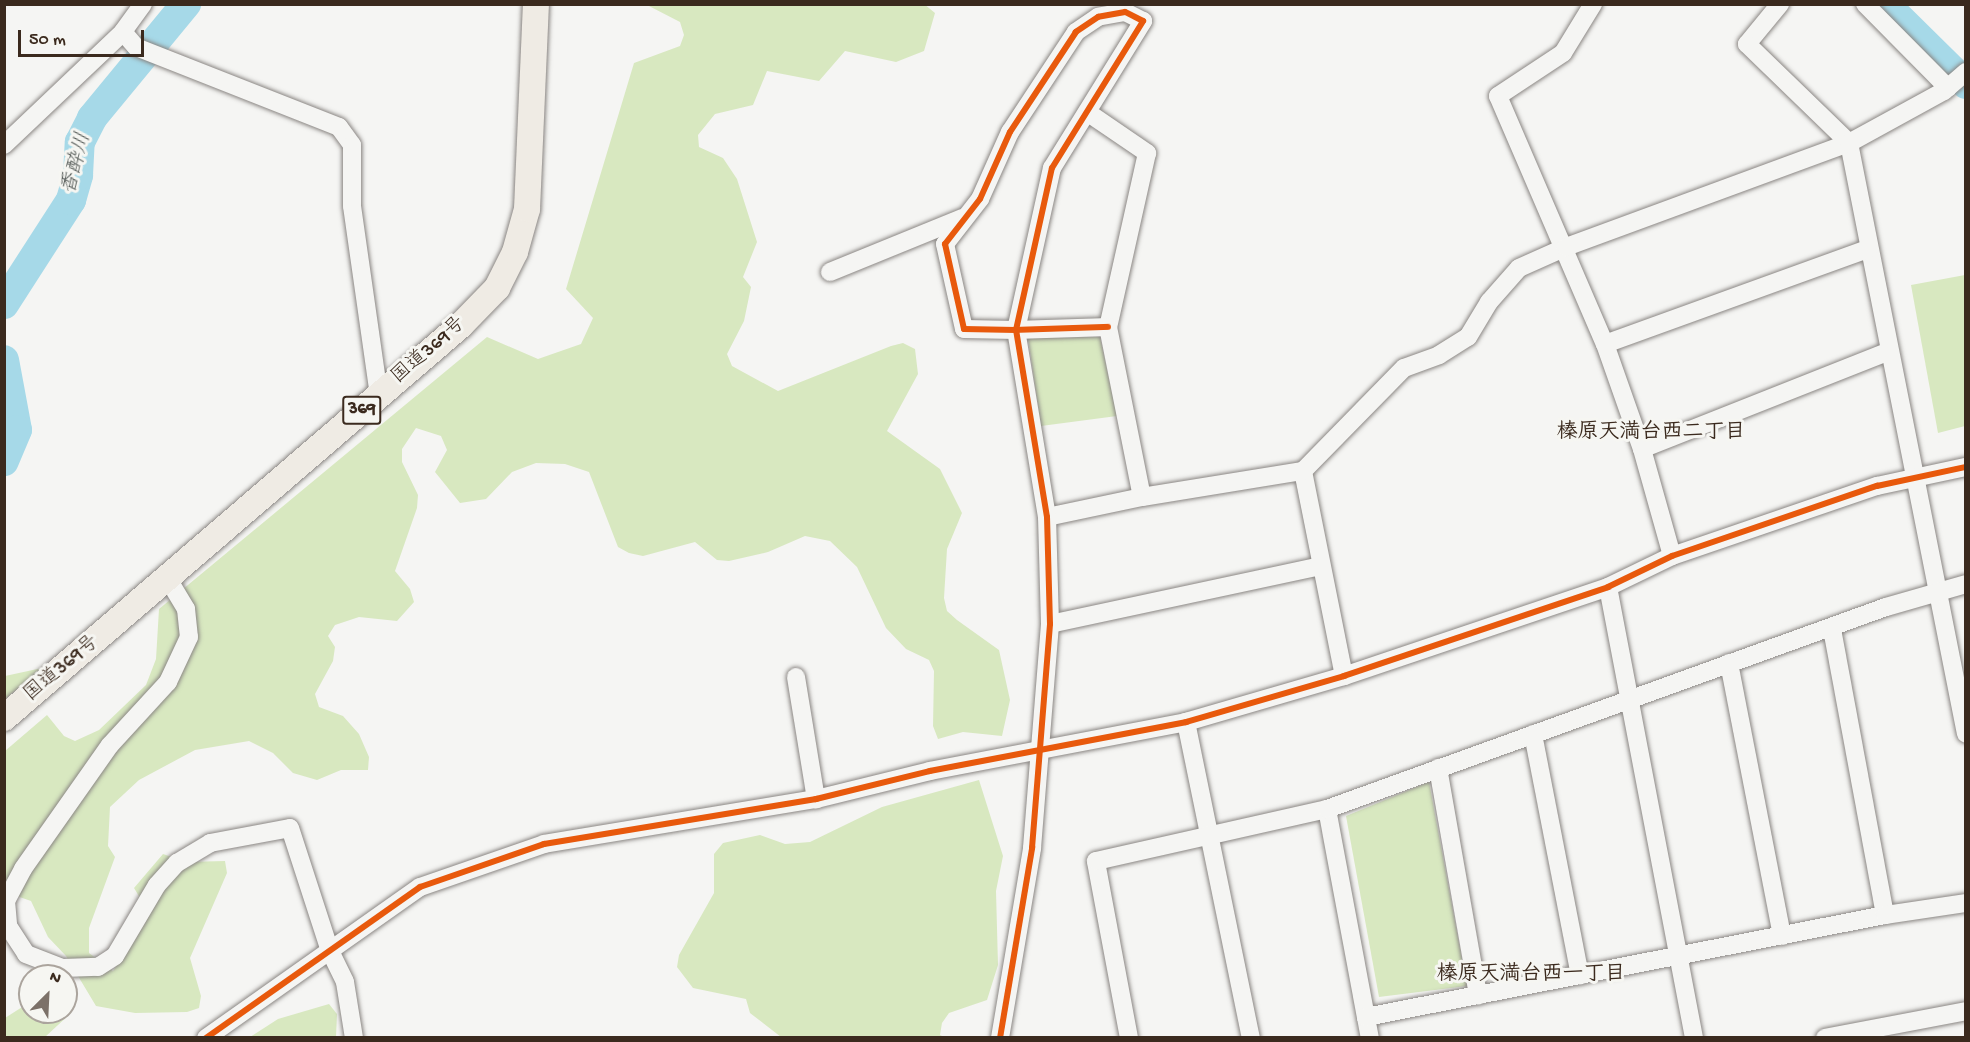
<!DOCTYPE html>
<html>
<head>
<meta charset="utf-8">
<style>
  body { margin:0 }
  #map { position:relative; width:1970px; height:1042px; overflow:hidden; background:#f5f5f3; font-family:"Gochi Hand","Klee One",sans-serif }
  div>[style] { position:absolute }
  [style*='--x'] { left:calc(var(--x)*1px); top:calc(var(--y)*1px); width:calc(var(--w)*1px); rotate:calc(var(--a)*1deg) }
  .green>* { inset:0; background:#d8e8c0 }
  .river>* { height:30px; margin:-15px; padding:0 15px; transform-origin:15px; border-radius:15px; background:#a6d9e8 }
  .roads { filter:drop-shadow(0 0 2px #8a8683) drop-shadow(0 0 2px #8a8683) }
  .minor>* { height:18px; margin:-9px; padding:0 9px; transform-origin:9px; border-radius:9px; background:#f5f5f3 }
  .highway>* { height:26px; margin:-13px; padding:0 13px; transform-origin:13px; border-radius:13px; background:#efebe4 }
  .cycleway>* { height:6px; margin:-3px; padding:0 3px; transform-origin:3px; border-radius:3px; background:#e8590c }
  span { translate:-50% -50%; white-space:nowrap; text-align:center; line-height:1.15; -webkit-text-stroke:6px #f6f6f2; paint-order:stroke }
  .shield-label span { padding:2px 4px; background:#f6f6f2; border:2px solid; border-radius:4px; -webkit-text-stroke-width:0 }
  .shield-label { font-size:18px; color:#3b2a1e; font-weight:700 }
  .street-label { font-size:20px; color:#3b2a1e }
  .water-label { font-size:21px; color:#4d5350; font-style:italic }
  .neighbourhood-label { font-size:21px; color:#3b2a1e; font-weight:700 }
  .frame { position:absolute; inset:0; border:6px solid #3b2a1e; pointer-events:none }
  .north { position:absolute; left:18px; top:964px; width:60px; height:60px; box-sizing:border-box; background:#f6f6f2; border:2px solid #aba49d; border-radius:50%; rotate:24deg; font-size:16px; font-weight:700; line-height:24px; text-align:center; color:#3b2a1e }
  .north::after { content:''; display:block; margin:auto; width:21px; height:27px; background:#7c7169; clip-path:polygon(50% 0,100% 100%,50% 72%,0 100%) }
  .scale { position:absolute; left:18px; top:30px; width:126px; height:27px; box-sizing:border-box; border:3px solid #3b2a1e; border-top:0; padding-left:8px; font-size:18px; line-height:21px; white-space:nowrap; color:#3b2a1e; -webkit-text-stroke:4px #f6f6f2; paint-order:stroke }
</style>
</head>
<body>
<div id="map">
  <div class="green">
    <i style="clip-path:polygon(924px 4px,935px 13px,924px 51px,896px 62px,845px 51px,819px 81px,767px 71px,753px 105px,715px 114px,698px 135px,699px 147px,723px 158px,737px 179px,757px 242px,743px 277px,751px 287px,744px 321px,727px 354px,732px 366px,778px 391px,891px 346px,903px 343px,915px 349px,918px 374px,887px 431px,940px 469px,962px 513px,947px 549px,944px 598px,947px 611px,957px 620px,999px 650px,1010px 700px,1002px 736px,963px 732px,938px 739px,933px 726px,934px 671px,929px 660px,906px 649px,886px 628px,857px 567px,830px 541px,805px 536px,768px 552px,729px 561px,717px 560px,695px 542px,643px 556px,629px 553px,618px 547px,589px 472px,565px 464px,536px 463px,512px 472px,486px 499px,460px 503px,435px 472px,447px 450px,441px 436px,416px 428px,402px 449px,402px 462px,418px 495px,417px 508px,395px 571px,410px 589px,414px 602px,397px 621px,359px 617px,335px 625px,328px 636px,335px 647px,333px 661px,315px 694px,319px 707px,343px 716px,359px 734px,369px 757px,368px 770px,341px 770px,317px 780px,293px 773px,273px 753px,249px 741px,195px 750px,139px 780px,110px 807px,108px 846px,115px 857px,89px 928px,89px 953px,113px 971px,150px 914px,134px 888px,163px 854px,186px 862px,225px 861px,227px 873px,190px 958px,201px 996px,199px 1008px,187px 1012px,135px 1013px,96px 1006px,66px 956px,48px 937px,31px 901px,5px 892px,5px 751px,47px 715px,64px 736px,75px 741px,99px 730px,146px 685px,156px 659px,159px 609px,487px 337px,538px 359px,581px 344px,593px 318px,566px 289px,634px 63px,680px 46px,684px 35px,680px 22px,647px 5px)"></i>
    <i style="clip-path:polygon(1965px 275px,1965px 426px,1938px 433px,1911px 285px)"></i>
    <i style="clip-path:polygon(1100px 337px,1117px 416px,1041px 426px,1028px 338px)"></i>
    <i style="clip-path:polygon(42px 668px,5px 699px,5px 676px)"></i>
    <i style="clip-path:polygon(979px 780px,1003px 856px,996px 891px,998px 965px,987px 1000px,949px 1013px,942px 1023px,940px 1035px,944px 1037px,781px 1037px,750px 1013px,746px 999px,693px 988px,677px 967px,679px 955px,714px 893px,714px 854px,723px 843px,760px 835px,785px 844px,810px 842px,882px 807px)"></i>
    <i style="clip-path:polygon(1429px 782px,1467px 986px,1379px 997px,1346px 816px)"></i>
    <i style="clip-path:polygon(66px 995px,72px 1001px,71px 1013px,45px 1037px,5px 1037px,5px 1018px,30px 1002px,30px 1012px,66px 1012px)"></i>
    <i style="clip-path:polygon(329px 1004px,337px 1014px,336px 1037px,250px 1037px,278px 1019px)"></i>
  </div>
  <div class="river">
    <i style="--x:1885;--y:4;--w:114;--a:44.6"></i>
    <i style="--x:4;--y:304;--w:124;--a:-57.2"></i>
    <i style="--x:71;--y:200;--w:26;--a:-74"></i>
    <i style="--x:78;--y:175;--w:33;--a:-87"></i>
    <i style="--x:80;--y:142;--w:27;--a:-63"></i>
    <i style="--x:92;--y:118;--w:148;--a:-50.5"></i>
    <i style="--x:4;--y:360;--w:71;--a:79.5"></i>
    <i style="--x:17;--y:430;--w:34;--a:113"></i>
  </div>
  <div class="roads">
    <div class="minor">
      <i style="--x:143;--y:4;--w:34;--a:126"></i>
      <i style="--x:123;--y:32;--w:20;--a:49"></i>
      <i style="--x:136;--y:47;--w:218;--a:21.5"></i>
      <i style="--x:339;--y:127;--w:22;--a:54"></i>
      <i style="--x:352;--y:145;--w:61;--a:90"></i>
      <i style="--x:352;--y:206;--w:191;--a:81.9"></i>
      <i style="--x:1593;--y:4;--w:57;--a:121.5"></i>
      <i style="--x:1563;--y:53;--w:78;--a:146.5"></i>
      <i style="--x:1498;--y:96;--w:270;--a:66.7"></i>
      <i style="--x:1605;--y:344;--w:111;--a:70.6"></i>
      <i style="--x:1642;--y:449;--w:111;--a:74.3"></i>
      <i style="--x:1780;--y:4;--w:52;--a:129.5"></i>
      <i style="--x:1747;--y:44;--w:142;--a:44.1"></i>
      <i style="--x:1849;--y:143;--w:602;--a:78.8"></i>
      <i style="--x:1865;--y:4;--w:118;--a:45.3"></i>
      <i style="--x:1087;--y:112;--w:73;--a:34.3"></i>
      <i style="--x:1147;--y:153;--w:178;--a:102.6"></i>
      <i style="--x:1108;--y:327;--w:173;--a:78.7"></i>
      <i style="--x:4;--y:145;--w:164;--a:-43.5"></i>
      <i style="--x:830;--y:272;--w:143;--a:-22.2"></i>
      <i style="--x:1605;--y:344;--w:280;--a:-19.9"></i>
      <i style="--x:1642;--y:449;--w:266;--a:-21.6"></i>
      <i style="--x:1303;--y:471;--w:209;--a:78.7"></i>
      <i style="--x:1047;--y:517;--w:97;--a:-11.9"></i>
      <i style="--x:1142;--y:497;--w:163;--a:-9.2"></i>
      <i style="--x:1303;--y:471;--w:144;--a:-45.6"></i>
      <i style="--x:1404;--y:368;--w:37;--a:-20"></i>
      <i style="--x:1439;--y:355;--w:34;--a:-32"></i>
      <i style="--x:1468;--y:337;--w:41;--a:-59"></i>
      <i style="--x:1489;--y:302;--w:45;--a:-48.6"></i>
      <i style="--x:1519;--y:268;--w:51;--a:-24.1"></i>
      <i style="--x:1566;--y:247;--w:302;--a:-20.2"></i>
      <i style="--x:1849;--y:143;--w:108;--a:-28.7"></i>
      <i style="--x:1944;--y:91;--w:29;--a:-41"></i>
      <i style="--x:168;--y:579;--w:35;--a:59"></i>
      <i style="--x:186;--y:609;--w:28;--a:84"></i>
      <i style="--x:189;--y:637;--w:50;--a:115"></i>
      <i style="--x:168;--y:682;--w:86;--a:132.6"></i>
      <i style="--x:110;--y:745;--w:151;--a:125.1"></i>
      <i style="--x:23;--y:869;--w:36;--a:118"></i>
      <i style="--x:6;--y:901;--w:25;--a:85"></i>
      <i style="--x:8;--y:926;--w:33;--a:57"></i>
      <i style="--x:26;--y:954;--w:40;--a:21"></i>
      <i style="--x:63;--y:968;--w:35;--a:-2"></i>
      <i style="--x:98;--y:967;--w:20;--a:-33"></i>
      <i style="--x:115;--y:956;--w:82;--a:-59.4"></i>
      <i style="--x:157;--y:885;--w:30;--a:-48"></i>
      <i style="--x:177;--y:863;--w:39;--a:-31"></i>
      <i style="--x:210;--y:843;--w:81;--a:-10.6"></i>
      <i style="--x:290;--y:828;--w:129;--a:72"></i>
      <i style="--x:330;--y:951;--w:34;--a:64"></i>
      <i style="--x:345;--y:982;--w:57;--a:80.9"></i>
      <i style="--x:1608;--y:587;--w:459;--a:79.2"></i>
      <i style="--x:1050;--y:624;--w:277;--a:-12.1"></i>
      <i style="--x:1832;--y:629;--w:291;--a:79.5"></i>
      <i style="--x:1729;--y:663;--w:278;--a:79"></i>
      <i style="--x:796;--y:677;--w:124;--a:80.7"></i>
      <i style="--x:1186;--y:722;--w:323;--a:78.4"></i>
      <i style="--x:1533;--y:734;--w:246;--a:79"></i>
      <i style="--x:1438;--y:768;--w:231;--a:80"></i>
      <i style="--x:1327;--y:809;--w:233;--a:79.4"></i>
      <i style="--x:1366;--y:1017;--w:529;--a:-11.12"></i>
      <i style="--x:1885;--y:915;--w:82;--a:-8.4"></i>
      <i style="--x:206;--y:1038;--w:262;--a:-35.2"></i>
      <i style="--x:420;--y:887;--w:131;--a:-19.1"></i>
      <i style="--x:544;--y:844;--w:276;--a:-9.4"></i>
      <i style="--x:816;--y:799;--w:117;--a:-13.8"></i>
      <i style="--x:930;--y:771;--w:261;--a:-10.8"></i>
      <i style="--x:1186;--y:722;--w:165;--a:-16.2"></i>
      <i style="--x:1344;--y:676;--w:279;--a:-18.6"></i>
      <i style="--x:1608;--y:587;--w:71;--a:-25.8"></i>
      <i style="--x:1672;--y:556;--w:217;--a:-18.9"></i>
      <i style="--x:1877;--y:486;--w:91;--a:-12.1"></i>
      <i style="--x:1000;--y:1038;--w:193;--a:-80.4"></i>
      <i style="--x:1032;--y:848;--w:225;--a:-85.4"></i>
      <i style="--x:1050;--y:624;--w:107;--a:-91.6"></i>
      <i style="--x:1047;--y:517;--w:190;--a:-99.4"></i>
      <i style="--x:1016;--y:330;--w:166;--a:-77.5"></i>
      <i style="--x:1052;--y:168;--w:173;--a:-58.2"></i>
      <i style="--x:1143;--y:21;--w:20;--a:-153"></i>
      <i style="--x:1125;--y:12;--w:27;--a:170"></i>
      <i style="--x:1098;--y:17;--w:27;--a:146"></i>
      <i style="--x:1076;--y:32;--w:120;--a:123.4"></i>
      <i style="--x:1010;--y:132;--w:73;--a:114.1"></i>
      <i style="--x:980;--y:199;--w:57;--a:127.9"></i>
      <i style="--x:945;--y:244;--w:87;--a:77.4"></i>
      <i style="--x:964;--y:329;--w:52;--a:1.1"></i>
      <i style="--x:1016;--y:330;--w:92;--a:-1.9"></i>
      <i style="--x:1129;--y:1038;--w:180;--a:-100.6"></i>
      <i style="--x:1096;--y:861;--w:237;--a:-12.7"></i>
      <i style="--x:1327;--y:809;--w:594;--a:-19.87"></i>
      <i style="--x:1886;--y:607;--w:83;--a:-16"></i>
      <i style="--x:1825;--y:1038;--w:144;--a:-10.8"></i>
    </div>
    <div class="highway">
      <i style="--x:4;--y:718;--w:603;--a:-40.69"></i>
      <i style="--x:461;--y:325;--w:52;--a:-45.8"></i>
      <i style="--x:497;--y:288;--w:40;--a:-63.4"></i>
      <i style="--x:515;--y:252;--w:45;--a:-74.4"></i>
      <i style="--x:527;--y:209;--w:205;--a:-87.5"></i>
    </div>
  </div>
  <div class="cycleway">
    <i style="--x:206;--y:1038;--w:262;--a:-35.2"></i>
    <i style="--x:420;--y:887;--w:131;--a:-19.1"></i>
    <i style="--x:544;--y:844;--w:276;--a:-9.4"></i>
    <i style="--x:816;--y:799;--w:117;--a:-13.8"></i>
    <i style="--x:930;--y:771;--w:261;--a:-10.8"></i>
    <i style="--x:1186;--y:722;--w:165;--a:-16.2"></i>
    <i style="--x:1344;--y:676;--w:279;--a:-18.6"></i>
    <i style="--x:1608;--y:587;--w:71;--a:-25.8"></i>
    <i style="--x:1672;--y:556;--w:217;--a:-18.9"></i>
    <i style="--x:1877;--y:486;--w:91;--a:-12.1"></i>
    <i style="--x:1000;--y:1038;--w:193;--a:-80.4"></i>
    <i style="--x:1032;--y:848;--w:225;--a:-85.4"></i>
    <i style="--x:1050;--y:624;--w:107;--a:-91.6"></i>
    <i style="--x:1047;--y:517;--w:190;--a:-99.4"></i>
    <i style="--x:1016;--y:330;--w:166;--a:-77.5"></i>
    <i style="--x:1052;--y:168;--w:173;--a:-58.2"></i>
    <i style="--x:1143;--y:21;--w:20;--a:-153"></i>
    <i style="--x:1125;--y:12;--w:27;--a:170"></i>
    <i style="--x:1098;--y:17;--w:27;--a:146"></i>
    <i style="--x:1076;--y:32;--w:120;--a:123.4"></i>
    <i style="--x:1010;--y:132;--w:73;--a:114.1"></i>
    <i style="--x:980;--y:199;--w:57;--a:127.9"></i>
    <i style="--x:945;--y:244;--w:87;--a:77.4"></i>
    <i style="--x:964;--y:329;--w:52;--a:1.1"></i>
    <i style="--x:1016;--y:330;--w:92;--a:-1.9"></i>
  </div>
  <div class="shield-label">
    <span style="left:362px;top:410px">369</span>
  </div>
  <div class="street-label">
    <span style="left:429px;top:351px;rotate:-41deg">国道369号</span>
    <span style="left:62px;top:669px;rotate:-40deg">国道369号</span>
  </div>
  <div class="water-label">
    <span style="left:78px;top:164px;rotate:-75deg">香酔川</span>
  </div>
  <div class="neighbourhood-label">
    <span style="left:1651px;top:434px">榛原天満台西二丁目</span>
    <span style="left:1531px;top:976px">榛原天満台西一丁目</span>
  </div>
  <div class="frame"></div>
  <div class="north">N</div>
  <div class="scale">50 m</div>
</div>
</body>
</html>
